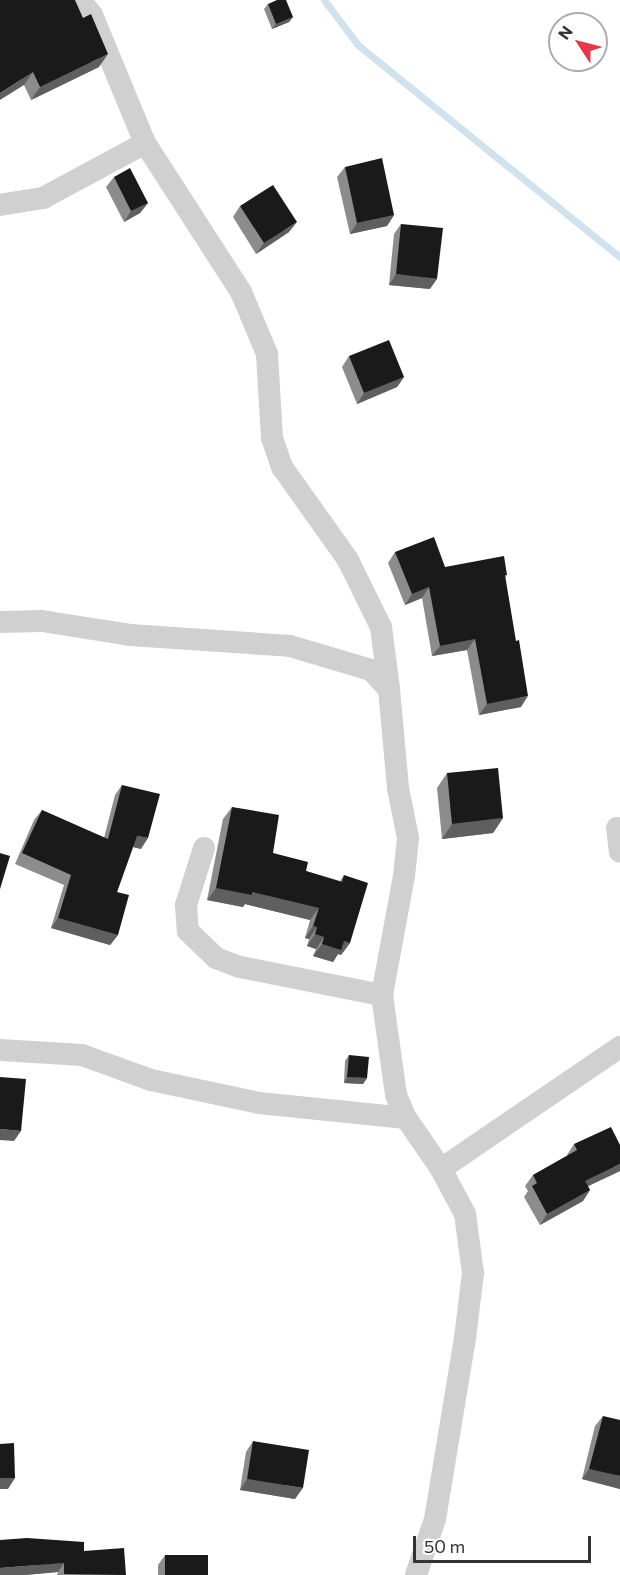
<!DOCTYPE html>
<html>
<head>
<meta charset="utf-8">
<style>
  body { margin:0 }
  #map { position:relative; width:620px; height:1575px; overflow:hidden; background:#fff; font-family:Commissioner,sans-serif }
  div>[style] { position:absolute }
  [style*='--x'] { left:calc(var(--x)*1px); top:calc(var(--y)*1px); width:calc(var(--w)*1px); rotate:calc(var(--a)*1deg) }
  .stream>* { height:7px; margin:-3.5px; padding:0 3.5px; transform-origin:3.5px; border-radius:3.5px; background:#cfe2ee }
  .minor>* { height:22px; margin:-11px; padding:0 11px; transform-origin:11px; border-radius:11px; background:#d0d0d0 }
  .wall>* { inset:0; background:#8c8c8c }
  .shaded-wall>* { inset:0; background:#5f5f5f }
  .building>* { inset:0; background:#1a1a1a }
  span { translate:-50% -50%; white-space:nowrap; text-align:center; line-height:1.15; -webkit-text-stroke:6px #fff; paint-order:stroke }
  .north { position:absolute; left:548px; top:12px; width:60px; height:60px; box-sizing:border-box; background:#fff; border:2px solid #adadad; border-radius:50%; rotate:306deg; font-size:16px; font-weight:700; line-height:24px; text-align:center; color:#333 }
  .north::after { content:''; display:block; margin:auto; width:21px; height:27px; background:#e63946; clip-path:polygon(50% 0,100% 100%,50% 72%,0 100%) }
  .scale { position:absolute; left:413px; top:1536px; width:178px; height:27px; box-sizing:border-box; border:3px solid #333; border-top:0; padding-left:8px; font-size:18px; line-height:21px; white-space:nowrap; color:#333; -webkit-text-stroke:4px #fff; paint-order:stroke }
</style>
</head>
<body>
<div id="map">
  <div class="stream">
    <i style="--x:324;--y:0;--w:56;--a:52.9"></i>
    <i style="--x:358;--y:45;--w:337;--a:39"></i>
  </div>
  <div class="minor">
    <i style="--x:80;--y:0;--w:19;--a:51"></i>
    <i style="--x:92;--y:15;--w:139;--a:67.5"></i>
    <i style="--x:145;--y:143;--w:177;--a:57.2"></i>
    <i style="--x:241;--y:292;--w:67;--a:67.2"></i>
    <i style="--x:267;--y:354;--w:84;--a:86.6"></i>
    <i style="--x:272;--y:438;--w:31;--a:71"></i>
    <i style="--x:282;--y:467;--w:114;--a:54.6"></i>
    <i style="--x:348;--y:560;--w:75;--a:63.8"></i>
    <i style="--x:381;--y:627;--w:63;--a:82.6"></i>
    <i style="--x:0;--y:205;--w:44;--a:-9.2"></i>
    <i style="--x:43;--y:198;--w:116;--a:-28.3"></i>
    <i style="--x:0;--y:622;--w:42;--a:-1.4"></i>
    <i style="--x:42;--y:621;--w:89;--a:9"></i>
    <i style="--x:130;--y:635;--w:160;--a:3.9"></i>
    <i style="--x:290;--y:646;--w:84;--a:16.5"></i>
    <i style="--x:371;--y:670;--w:26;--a:47"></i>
    <i style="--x:389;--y:689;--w:99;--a:84.8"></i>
    <i style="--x:398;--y:788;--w:51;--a:78.7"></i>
    <i style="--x:408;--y:838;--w:38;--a:96"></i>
    <i style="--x:404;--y:876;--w:121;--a:100.5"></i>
    <i style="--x:382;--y:995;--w:101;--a:82"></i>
    <i style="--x:396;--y:1095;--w:25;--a:67"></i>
    <i style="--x:406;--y:1118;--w:62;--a:55.5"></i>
    <i style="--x:441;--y:1169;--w:51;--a:61.9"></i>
    <i style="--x:465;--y:1214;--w:60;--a:82.3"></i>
    <i style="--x:473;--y:1273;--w:65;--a:97"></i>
    <i style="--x:465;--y:1338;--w:183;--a:99.4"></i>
    <i style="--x:435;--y:1519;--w:59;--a:108.7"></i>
    <i style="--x:617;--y:828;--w:24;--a:83"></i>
    <i style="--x:204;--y:848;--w:60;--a:107.5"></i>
    <i style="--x:186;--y:905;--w:26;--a:86"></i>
    <i style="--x:188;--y:931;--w:39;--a:44"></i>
    <i style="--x:216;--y:958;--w:26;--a:21"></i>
    <i style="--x:240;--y:967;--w:145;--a:11.2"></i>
    <i style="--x:0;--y:1050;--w:82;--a:3.5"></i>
    <i style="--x:82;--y:1055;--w:73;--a:19.9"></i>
    <i style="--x:151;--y:1080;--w:110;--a:12"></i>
    <i style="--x:259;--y:1103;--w:148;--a:5.8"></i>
    <i style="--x:441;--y:1169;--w:217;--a:-34.3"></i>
  </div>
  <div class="wall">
    <i style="clip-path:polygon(0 0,99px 67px,31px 100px,24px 85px)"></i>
    <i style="clip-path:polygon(268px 4px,293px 17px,289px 22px,272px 29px,264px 9px)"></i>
    <i style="clip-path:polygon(345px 167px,394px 215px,387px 226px,350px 234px,337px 177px)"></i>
    <i style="clip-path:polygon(114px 177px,148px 203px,140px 213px,124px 222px,106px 187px)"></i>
    <i style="clip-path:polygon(240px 206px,289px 232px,256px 254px,233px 217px)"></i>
    <i style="clip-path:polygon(401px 224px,430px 289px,389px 285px,394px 234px)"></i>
    <i style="clip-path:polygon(349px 356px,404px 377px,397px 387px,357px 404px,342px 367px)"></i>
    <i style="clip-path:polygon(395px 552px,445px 567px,507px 575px,505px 577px,521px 707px,479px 715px,467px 650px,432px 656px,422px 598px,405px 605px,388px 563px)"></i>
    <i style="clip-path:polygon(447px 773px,503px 818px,493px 833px,442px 839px,437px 788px)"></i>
    <i style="clip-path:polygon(122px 785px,141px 849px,133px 847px,117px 892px,118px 935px,110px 945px,51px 928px,64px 885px,15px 864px,34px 820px,42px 810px,104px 838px,115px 795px)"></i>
    <i style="clip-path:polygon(232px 807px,273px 853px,306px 871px,340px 881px,344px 875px,350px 943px,341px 955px,338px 954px,333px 962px,313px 956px,316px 949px,307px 946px,309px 939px,305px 938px,310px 920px,245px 904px,243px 907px,207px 900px,223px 819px)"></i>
    <i style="clip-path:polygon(349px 1055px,367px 1078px,363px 1084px,344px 1083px,345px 1061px)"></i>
    <i style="clip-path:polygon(574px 1144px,620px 1171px,588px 1186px,590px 1190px,583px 1201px,540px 1225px,524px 1197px,528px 1191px,525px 1186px,533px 1175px,567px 1156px,567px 1155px)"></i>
    <i style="clip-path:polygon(603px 1416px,620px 1489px,582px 1479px,595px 1426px)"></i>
    <i style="clip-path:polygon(253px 1441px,295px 1499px,240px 1490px,246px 1452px)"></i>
    <i style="clip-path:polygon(84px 1551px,126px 1575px,57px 1575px,58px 1572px,25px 1575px,0 1575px)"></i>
    <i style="clip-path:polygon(165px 1555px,208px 1575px,158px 1575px,158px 1565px)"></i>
  </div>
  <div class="shaded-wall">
    <i style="clip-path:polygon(293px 17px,289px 22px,272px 29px,276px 24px)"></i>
    <i style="clip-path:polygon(108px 54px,99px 67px,31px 100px,40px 87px)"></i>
    <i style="clip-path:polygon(33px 72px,24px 85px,0 100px,0 93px)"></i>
    <i style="clip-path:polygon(148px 203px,140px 213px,124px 222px,131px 211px)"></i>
    <i style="clip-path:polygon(394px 215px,387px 226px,350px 234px,357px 223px)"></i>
    <i style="clip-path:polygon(297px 222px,289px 232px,256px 254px,264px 243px)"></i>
    <i style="clip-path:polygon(396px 274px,437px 279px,430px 289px,389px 285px)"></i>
    <i style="clip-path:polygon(404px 377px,397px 387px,357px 404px,364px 393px)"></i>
    <i style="clip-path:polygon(429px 587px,422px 598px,405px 605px,412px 594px)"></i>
    <i style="clip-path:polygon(475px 639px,467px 650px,432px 656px,440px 646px)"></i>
    <i style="clip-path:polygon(528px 696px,521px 707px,479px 715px,487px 704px)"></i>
    <i style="clip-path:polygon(503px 818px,493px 833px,442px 839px,452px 824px)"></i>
    <i style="clip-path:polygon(137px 836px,148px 838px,141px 849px,129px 846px)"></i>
    <i style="clip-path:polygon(216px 888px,252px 892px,319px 908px,310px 920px,245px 904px,243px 907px,207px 900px)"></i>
    <i style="clip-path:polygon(58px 918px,118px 935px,110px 945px,51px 928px)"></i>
    <i style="clip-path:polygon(313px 926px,317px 927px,309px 939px,305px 938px)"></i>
    <i style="clip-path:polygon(315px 934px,324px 937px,316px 949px,307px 946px)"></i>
    <i style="clip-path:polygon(344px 941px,350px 943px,341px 955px,338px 954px,333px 962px,313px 956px,322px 944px)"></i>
    <i style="clip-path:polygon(347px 1077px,367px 1078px,363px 1084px,344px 1083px)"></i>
    <i style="clip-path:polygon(0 1129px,21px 1131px,14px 1141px,0 1140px)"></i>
    <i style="clip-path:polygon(620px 1164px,620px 1171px,578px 1191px,585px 1181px)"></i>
    <i style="clip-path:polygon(590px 1190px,583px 1201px,540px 1225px,547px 1214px)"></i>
    <i style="clip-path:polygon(589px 1469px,620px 1476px,620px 1489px,582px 1479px)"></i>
    <i style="clip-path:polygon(0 1478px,15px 1478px,8px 1489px,0 1489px)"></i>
    <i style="clip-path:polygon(247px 1479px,303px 1488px,295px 1499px,240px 1490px)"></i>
    <i style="clip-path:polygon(64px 1563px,58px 1572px,25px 1575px,0 1575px,0 1568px)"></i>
  </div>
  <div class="building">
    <i style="clip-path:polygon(0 0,75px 0,83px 18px,91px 14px,108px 54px,40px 87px,33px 72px,0 93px)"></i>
    <i style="clip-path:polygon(277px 0,286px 0,293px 17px,276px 24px,268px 4px)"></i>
    <i style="clip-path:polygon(382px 158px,394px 215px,357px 223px,345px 167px)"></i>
    <i style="clip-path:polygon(130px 168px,148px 203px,131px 211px,114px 177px)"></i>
    <i style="clip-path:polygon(273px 185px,297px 222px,264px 243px,240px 206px)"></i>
    <i style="clip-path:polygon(401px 224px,443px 228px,437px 279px,396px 274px)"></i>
    <i style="clip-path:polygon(389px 340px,404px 377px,364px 393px,349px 356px)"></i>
    <i style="clip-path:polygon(434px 537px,445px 567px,504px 556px,507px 575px,505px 575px,516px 641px,519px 640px,528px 696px,487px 704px,475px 639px,440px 646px,429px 587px,412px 594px,395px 552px)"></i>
    <i style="clip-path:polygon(498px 768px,503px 818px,452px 824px,447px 773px)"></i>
    <i style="clip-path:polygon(122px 785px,160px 794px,148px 838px,137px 836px,117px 892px,129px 895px,118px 935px,58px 918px,71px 875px,22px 853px,42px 810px,108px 839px)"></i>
    <i style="clip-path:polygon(232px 807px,279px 815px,273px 853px,308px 862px,306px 871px,342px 882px,344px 875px,368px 883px,350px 943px,344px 941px,341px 950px,322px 944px,324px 937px,315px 934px,317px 927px,313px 926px,319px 908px,252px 892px,252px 895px,216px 888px)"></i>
    <i style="clip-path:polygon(0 853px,10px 856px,0 889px)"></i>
    <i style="clip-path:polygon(349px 1055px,369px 1057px,367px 1078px,347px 1077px)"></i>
    <i style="clip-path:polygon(0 1077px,26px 1079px,21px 1131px,0 1129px)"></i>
    <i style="clip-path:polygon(611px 1127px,620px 1145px,620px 1164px,585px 1181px,590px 1190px,547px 1214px,532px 1186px,537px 1183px,533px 1175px,577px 1150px,574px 1144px)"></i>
    <i style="clip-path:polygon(603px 1416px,620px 1420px,620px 1476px,589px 1469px)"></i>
    <i style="clip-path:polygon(253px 1441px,309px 1450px,303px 1488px,247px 1479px)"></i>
    <i style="clip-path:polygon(14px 1443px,15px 1478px,0 1478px,0 1444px)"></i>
    <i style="clip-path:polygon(27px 1538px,84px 1542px,84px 1551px,124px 1548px,126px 1575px,64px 1574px,64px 1563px,0 1568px,0 1540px)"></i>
    <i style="clip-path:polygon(165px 1555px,208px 1555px,208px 1575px,165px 1575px)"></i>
  </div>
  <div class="north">N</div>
  <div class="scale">50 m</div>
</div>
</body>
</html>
